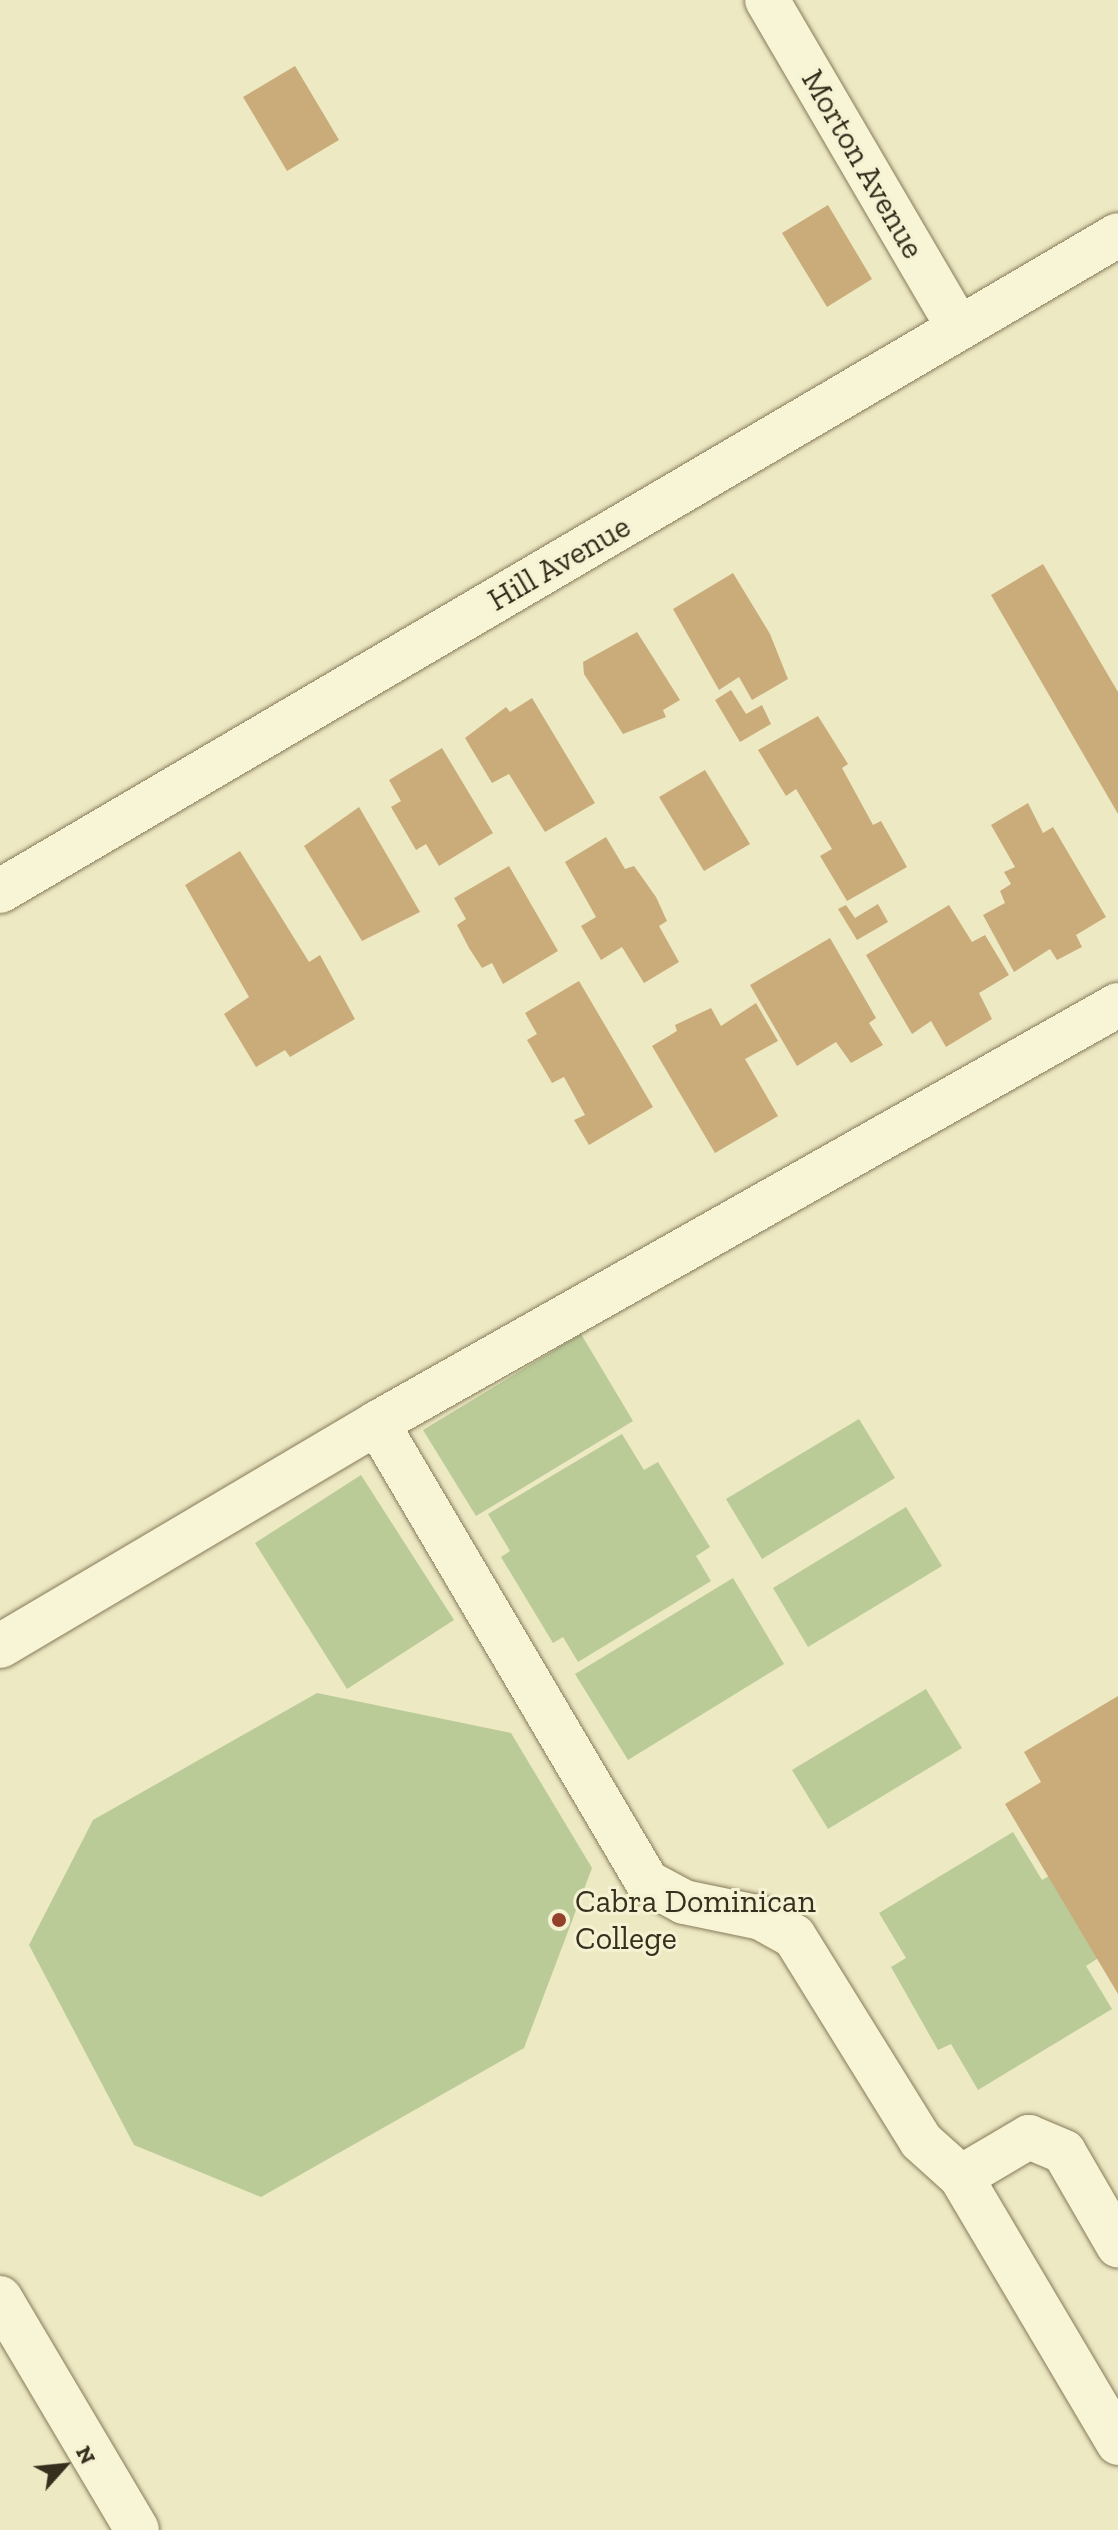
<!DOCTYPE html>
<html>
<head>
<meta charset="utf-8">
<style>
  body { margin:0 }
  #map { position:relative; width:1118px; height:2530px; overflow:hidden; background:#ede9c3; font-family:"Zilla Slab",serif }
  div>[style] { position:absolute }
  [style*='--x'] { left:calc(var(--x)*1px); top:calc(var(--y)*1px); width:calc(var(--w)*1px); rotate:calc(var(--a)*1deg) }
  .green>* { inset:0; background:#bacb98 }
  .building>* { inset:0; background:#caac7a }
  .roads { filter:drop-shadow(0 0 2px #877b5a) drop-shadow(0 0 2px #877b5a) }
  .minor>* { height:44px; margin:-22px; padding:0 22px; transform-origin:22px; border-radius:22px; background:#f8f5d6 }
  .dots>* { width:22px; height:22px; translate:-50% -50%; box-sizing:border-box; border:4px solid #f5f2d3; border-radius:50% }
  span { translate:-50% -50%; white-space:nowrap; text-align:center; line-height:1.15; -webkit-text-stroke:6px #f5f2d3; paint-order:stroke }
  .street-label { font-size:32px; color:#372f1e }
  .poi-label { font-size:32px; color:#372f1e }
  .left { translate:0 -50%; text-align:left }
  .north { position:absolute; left:24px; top:2426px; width:80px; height:80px; -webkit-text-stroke:6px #f5f2d3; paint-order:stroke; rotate:63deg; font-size:22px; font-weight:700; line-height:32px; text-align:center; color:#372f1e }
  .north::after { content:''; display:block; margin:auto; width:28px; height:36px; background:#372f1e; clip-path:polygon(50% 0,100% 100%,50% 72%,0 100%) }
</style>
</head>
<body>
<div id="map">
  <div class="green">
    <i style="clip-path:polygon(581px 1334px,633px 1421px,476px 1516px,423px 1430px)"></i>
    <i style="clip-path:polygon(859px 1419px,895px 1478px,762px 1559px,726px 1499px)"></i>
    <i style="clip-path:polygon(622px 1434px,644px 1470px,658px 1462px,710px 1547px,696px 1556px,711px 1581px,578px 1662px,563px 1637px,553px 1643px,501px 1557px,510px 1551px,488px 1514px)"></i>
    <i style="clip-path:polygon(361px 1475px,454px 1620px,347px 1689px,255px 1543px)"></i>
    <i style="clip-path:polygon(906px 1507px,942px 1566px,808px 1647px,773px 1588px)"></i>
    <i style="clip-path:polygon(733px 1578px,784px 1664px,628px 1760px,575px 1674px)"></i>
    <i style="clip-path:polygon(926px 1689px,962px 1748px,828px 1829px,792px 1770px)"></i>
    <i style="clip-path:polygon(317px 1693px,511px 1733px,592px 1868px,524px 2048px,261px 2197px,134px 2145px,29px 1945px,93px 1820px)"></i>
    <i style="clip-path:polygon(1013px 1832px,1042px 1880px,1056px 1872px,1103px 1955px,1086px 1966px,1112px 2009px,978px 2090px,951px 2044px,938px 2050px,891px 1967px,906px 1958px,879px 1913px)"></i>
  </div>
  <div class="building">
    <i style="clip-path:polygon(295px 66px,339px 140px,287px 171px,243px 97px)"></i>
    <i style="clip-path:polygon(828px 205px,872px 279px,827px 307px,782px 233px)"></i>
    <i style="clip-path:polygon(1043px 564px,1118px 692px,1118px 814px,991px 595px)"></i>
    <i style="clip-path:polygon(733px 573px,770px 634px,788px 679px,752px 700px,739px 677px,719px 690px,673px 609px)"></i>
    <i style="clip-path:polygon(637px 632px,680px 700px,663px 710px,666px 717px,623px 734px,584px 674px,583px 662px)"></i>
    <i style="clip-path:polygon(731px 690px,746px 714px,762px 705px,771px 724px,740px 742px,715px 700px)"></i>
    <i style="clip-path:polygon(532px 698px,595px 803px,545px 832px,509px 774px,492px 783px,465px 738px,506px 707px,510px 712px)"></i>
    <i style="clip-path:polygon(818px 716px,848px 764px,842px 768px,873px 825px,881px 821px,907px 867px,847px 901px,820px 856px,832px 849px,796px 789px,786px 796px,758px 750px)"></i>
    <i style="clip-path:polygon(442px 748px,493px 833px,439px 866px,426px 844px,416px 850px,391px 807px,401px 801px,389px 780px)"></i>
    <i style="clip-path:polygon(705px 770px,750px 844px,704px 871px,659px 797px)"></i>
    <i style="clip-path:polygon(1028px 803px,1043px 833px,1053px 827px,1106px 917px,1076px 935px,1082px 947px,1057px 960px,1050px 949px,1014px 972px,983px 915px,1005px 903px,1000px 891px,1011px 884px,1004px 872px,1015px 867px,991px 825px)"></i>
    <i style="clip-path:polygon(359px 807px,420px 912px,362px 941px,304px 846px)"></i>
    <i style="clip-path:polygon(606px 837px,625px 869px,634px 866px,656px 897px,667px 921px,659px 926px,679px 962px,644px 983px,622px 947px,601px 960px,581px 926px,596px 917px,565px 862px)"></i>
    <i style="clip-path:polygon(240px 851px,309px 962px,320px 955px,355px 1019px,290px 1057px,285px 1050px,256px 1067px,224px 1014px,249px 997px,185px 885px)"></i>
    <i style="clip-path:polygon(509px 866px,558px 951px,503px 984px,492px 963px,482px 968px,469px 948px,457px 925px,466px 919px,454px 898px)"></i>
    <i style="clip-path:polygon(878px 904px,888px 922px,857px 940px,838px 909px,846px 905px,855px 918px)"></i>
    <i style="clip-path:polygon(949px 905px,972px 942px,985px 935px,1009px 975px,979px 993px,992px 1019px,946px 1047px,931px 1021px,912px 1034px,866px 955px)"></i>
    <i style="clip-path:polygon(830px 938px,876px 1018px,869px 1023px,883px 1045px,851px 1063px,836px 1042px,797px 1066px,750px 985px)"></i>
    <i style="clip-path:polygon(579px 981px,653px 1107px,589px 1145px,574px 1120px,585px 1115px,564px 1077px,552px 1083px,527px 1040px,537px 1034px,525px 1013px)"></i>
    <i style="clip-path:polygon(756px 1003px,778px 1041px,745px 1059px,778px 1116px,715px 1153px,652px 1046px,677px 1031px,675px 1025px,711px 1008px,721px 1026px)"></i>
    <i style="clip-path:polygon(1118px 1696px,1118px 1994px,1005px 1804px,1041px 1782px,1024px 1752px)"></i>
  </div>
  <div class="roads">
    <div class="minor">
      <i style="--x:767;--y:0;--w:380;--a:59.7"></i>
      <i style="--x:0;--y:891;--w:1296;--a:-30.4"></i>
      <i style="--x:377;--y:1423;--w:533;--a:59.53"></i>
      <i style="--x:647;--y:1882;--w:42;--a:28.4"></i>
      <i style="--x:684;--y:1902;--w:79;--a:11.7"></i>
      <i style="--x:761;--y:1918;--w:38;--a:29"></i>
      <i style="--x:794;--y:1936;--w:241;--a:58.2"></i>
      <i style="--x:921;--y:2141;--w:54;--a:42"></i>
      <i style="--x:961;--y:2177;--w:79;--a:-30.5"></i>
      <i style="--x:1029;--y:2137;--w:38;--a:23"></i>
      <i style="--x:1064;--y:2152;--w:108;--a:59.9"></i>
      <i style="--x:0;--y:1646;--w:438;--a:-30.6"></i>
      <i style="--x:377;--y:1423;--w:851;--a:-29.43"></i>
      <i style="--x:961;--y:2177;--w:309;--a:59.4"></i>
      <i style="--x:0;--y:2298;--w:269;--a:59.4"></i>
    </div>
  </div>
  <div class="dots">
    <i style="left:559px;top:1920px;background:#94412c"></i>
  </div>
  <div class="street-label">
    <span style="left:863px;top:164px;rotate:60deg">Morton Avenue</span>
    <span style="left:559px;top:563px;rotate:-30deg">Hill Avenue</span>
  </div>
  <div class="poi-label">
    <span class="left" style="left:575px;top:1920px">Cabra Dominican<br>College</span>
  </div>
  <div class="north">N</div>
</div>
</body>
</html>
